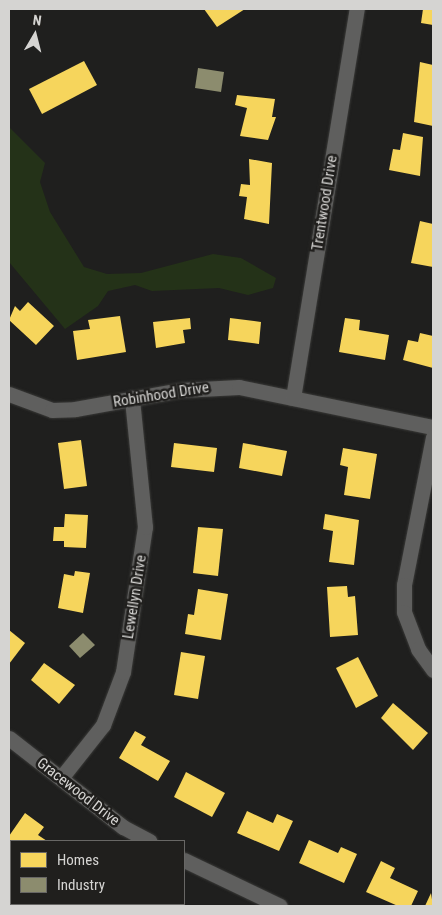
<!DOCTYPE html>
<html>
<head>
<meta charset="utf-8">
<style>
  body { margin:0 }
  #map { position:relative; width:442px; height:915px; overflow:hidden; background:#1f1f1e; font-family:"Roboto Condensed",sans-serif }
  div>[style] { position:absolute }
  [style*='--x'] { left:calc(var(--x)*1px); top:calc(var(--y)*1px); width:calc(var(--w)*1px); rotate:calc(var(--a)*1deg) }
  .green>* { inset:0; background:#243218 }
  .homes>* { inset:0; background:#f6d55c }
  .industry>* { inset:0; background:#8c8c6e }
  .roads { filter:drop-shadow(0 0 1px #3a3a38) drop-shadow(0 0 1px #3a3a38) }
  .street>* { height:15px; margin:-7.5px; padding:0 7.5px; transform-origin:7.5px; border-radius:7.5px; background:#5f5f5e }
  span { translate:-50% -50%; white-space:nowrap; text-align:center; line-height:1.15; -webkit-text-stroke:5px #201f1d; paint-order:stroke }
  .street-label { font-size:15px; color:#d5d4d2 }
  .frame { position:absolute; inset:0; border:10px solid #d5d4d2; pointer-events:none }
  .legend { position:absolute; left:10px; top:840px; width:175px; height:65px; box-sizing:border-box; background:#201f1d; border:1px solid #686765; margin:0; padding:6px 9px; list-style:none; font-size:15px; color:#d5d4d2 }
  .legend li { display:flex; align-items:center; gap:10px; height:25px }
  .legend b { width:25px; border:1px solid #686765 }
  .north { position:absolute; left:10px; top:10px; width:50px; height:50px; -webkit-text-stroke:4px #201f1d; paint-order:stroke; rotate:8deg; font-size:14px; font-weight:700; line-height:20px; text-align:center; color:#d5d4d2 }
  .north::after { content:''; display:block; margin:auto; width:18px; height:22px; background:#d5d4d2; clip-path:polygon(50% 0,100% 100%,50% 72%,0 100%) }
</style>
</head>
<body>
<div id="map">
  <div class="green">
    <i style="clip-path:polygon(9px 127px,45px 163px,40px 182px,50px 212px,84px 267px,107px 274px,141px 273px,213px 254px,241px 258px,276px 278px,273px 288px,248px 295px,219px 288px,152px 291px,135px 285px,108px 291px,98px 306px,65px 329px,9px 262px)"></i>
  </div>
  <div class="homes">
    <i style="clip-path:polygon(204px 9px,245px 9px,217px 27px)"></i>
    <i style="clip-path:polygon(423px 9px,433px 9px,433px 25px,421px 23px)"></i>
    <i style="clip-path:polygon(84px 61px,97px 85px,42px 114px,29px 89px)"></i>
    <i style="clip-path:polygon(420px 62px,433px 65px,433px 126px,414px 122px)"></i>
    <i style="clip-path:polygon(237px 95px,275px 99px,272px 117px,276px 117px,268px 140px,240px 136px,247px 108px,235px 105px)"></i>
    <i style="clip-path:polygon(403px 133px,423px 137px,420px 176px,389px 170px,393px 149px,400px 150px)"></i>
    <i style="clip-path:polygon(249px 159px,272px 163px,269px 224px,244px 219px,247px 197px,239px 196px,241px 184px,250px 185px)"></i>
    <i style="clip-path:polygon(420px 221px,433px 224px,433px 267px,411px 263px)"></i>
    <i style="clip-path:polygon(28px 302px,54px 326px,36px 345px,9px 320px,15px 306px,20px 311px)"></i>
    <i style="clip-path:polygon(120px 316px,126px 352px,77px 360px,73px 331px,90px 329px,88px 320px)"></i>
    <i style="clip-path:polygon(190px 318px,191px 329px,183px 330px,185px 343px,156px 348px,153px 322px)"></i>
    <i style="clip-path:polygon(230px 318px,261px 322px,259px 344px,228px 340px)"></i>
    <i style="clip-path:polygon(345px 318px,360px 320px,359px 330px,389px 335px,385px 360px,339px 352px)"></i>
    <i style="clip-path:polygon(420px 333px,433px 336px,433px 368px,403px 360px,408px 340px,418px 342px)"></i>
    <i style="clip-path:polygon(81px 440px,87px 486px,64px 489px,58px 443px)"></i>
    <i style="clip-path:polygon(174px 443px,217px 448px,214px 472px,171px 467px)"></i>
    <i style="clip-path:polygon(243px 443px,287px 451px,282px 476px,239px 468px)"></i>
    <i style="clip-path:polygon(343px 448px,377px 454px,370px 499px,344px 495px,348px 467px,340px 465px)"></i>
    <i style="clip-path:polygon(65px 514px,88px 515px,86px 548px,64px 547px,64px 541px,53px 541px,54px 527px,64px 527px)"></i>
    <i style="clip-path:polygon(325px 514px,359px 520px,354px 565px,329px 562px,333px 531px,323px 529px)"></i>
    <i style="clip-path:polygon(198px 527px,223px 529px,218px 576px,193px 573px)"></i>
    <i style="clip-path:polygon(75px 571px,90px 573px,83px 613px,58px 608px,64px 574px,74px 576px)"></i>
    <i style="clip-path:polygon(347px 586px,348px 597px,355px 596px,358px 635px,330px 637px,327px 587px)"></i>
    <i style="clip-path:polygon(198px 589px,228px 594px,221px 640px,185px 634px,188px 614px,194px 615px)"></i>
    <i style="clip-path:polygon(9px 630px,25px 643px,9px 664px)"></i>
    <i style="clip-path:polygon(181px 652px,205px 656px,198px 699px,174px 695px)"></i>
    <i style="clip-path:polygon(358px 657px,378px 696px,356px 708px,336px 668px)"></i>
    <i style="clip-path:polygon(44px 663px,75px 685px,59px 704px,31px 680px)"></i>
    <i style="clip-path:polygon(393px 703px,428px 733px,413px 750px,381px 718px)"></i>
    <i style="clip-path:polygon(135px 731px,146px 737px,141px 745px,170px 761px,158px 781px,119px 758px)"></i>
    <i style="clip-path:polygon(186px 772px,225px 793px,212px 817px,174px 797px)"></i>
    <i style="clip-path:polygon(247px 811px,273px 823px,277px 814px,293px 821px,279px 851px,237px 833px)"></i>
    <i style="clip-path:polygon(25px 813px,44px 827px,38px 835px,47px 841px,11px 841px,11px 854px,9px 836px)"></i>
    <i style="clip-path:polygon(309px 840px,338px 853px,341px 847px,357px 854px,344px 883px,299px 863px)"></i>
    <i style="clip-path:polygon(381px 861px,395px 868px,390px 878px,418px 891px,411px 906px,398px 906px,366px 892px)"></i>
    <i style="clip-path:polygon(431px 893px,433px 906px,425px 906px)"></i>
  </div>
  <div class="industry">
    <i style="clip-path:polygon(198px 68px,224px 72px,221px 92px,195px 88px)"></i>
    <i style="clip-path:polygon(83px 633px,95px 645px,80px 658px,69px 646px)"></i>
  </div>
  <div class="roads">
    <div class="street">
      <i style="--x:9;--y:394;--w:46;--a:20.4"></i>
      <i style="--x:52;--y:410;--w:23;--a:-2"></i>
      <i style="--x:75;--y:409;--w:108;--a:-10.2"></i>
      <i style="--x:181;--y:390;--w:58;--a:-3"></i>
      <i style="--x:239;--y:387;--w:198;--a:11.7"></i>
      <i style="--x:293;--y:398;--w:394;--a:-80.7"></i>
      <i style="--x:433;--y:437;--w:151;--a:101.1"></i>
      <i style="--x:404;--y:585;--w:27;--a:90"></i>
      <i style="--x:404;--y:612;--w:40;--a:69"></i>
      <i style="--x:418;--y:649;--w:26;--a:54"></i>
      <i style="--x:9;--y:738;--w:145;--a:38"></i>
      <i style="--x:123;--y:827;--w:30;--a:28"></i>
      <i style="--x:61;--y:778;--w:68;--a:-51.6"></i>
      <i style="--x:103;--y:725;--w:57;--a:-69.3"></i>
      <i style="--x:123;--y:672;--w:147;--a:-81.4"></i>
      <i style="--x:145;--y:527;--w:130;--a:-95.8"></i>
      <i style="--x:184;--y:860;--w:106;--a:25.6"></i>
    </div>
  </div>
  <div class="street-label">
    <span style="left:325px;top:203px;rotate:-81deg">Trentwood Drive</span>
    <span style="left:161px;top:395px;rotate:-9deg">Robinhood Drive</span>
    <span style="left:135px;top:597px;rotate:-81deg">Lewellyn Drive</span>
    <span style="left:78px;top:792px;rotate:38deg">Gracewood Drive</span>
  </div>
  <div class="frame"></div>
  <ul class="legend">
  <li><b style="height:14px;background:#f6d55c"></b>Homes</li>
  <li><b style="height:14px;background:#8c8c6e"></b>Industry</li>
  </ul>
  <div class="north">N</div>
</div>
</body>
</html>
